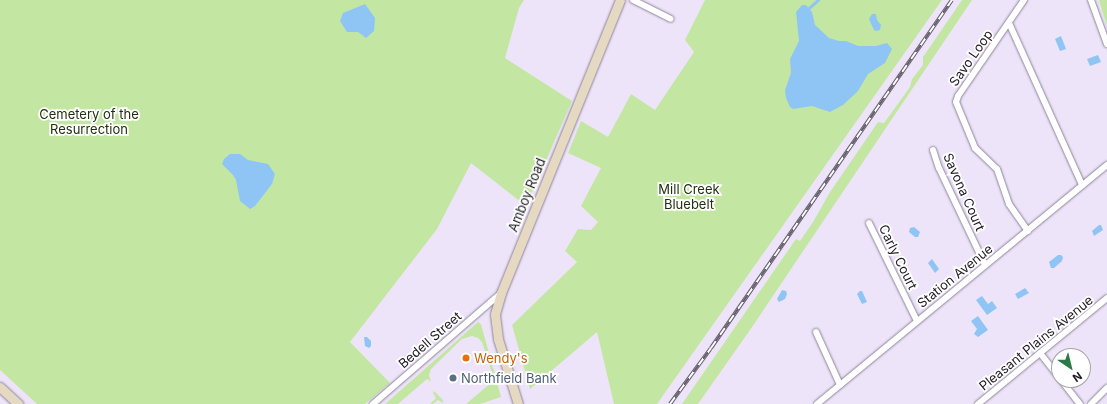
<!DOCTYPE html>
<html>
<head>
<meta charset="utf-8">
<style>
  body { margin:0 }
  #map { position:relative; width:1107px; height:404px; overflow:hidden; background:#eee4fa; font-family:Inter,sans-serif }
  div>[style] { position:absolute }
  [style*='--x'] { left:calc(var(--x)*1px); top:calc(var(--y)*1px); width:calc(var(--w)*1px); rotate:calc(var(--a)*1deg) }
  .green>* { inset:0; background:#c4e6a3 }
  .water>* { inset:0; background:#8ec5f4 }
  .stream>* { height:2.5px; margin:-1.25px; padding:0 1.25px; transform-origin:1.25px; border-radius:1.25px; background:#8ec5f4 }
  .roads { filter:drop-shadow(0 0 1px #8e8599) drop-shadow(0 0 1px #8e8599) }
  .street>* { height:6px; margin:-3px; padding:0 3px; transform-origin:3px; border-radius:3px; background:#fff }
  .secondary>* { height:9px; margin:-4.5px; padding:0 4.5px; transform-origin:4.5px; border-radius:4.5px; background:#e6d9c2 }
  .rail>* { height:4px; margin-top:-2px; transform-origin:0; background:repeating-linear-gradient(90deg,#fff 0 8px,#655f6c 0 16px); box-sizing:border-box; border-block:1px solid #655f6c }
  .dots>* { width:11px; height:11px; translate:-50% -50%; box-sizing:border-box; border:2px solid #fff; border-radius:50% }
  span { translate:-50% -50%; white-space:nowrap; text-align:center; line-height:1.15; -webkit-text-stroke:3.5px #fff; paint-order:stroke }
  .street-label { font-size:13px; color:#1e1b22 }
  .park-label { font-size:13px; color:#213010 }
  .food-label { font-size:13px; color:#c56008 }
  .left { translate:0 -50%; text-align:left }
  .service-label { font-size:13px; color:#4e5e75 }
  .north { position:absolute; left:1051px; top:348px; width:40px; height:40px; box-sizing:border-box; background:#fff; border:1px solid #a5a4a7; border-radius:50%; rotate:145deg; font-size:11px; font-weight:700; line-height:16px; text-align:center; color:#1e1b22 }
  .north::after { content:''; display:block; margin:auto; width:14px; height:18px; background:#2a7949; clip-path:polygon(50% 0,100% 100%,50% 72%,0 100%) }
</style>
</head>
<body>
<div id="map">
  <div class="green">
    <i style="clip-path:polygon(0 0,524px 0,519px 8px,505px 58px,572px 101px,526px 206px,471px 163px,437px 229px,350px 342px,390px 383px,365px 404px,37px 404px,0 370px)"></i>
    <i style="clip-path:polygon(705px 0,942px 0,657px 404px,614px 404px,597px 332px,530px 389px,512px 325px,577px 262px,565px 251px,578px 229px,591px 230px,598px 222px,581px 206px,601px 168px,568px 153px,581px 121px,608px 137px,631px 94px,655px 110px,694px 52px,685px 40px)"></i>
    <i style="clip-path:polygon(962px 0,972px 0,750px 330px,698px 404px,682px 404px,796px 239px,800px 241px,813px 222px,830px 192px,878px 122px,884px 123px,910px 87px,912px 79px,923px 65px,923px 57px)"></i>
    <i style="clip-path:polygon(1099px 0,1107px 0,1107px 26px,1100px 4px)"></i>
    <i style="clip-path:polygon(478px 322px,481px 324px,501px 397px,480px 404px,466px 404px,492px 382px,488px 377px,491px 370px,482px 342px,478px 338px,472px 336px,462px 339px,431px 369px,429px 375px,431px 382px,427px 379px,398px 404px,385px 404px)"></i>
    <i style="clip-path:polygon(434px 391px,443px 400px,443px 403px,438px 400px,433px 404px,430px 404px,436px 398px,433px 393px)"></i>
  </div>
  <div class="water">
    <i style="clip-path:polygon(365px 4px,375px 18px,374px 31px,366px 38px,358px 32px,347px 32px,340px 21px,343px 13px)"></i>
    <i style="clip-path:polygon(802px 5px,806px 5px,812px 12px,815px 25px,829px 38px,839px 41px,846px 41px,858px 46px,876px 46px,887px 43px,892px 49px,885px 63px,868px 74px,858px 91px,843px 105px,830px 112px,812px 106px,793px 109px,790px 107px,786px 98px,785px 90px,791px 73px,790px 59px,799px 41px,796px 12px)"></i>
    <i style="clip-path:polygon(872px 14px,876px 14px,877px 20px,881px 25px,880px 30px,875px 31px,873px 28px,869px 19px)"></i>
    <i style="clip-path:polygon(1061px 36px,1066px 49px,1060px 51px,1055px 39px)"></i>
    <i style="clip-path:polygon(1098px 55px,1101px 62px,1090px 66px,1087px 59px)"></i>
    <i style="clip-path:polygon(230px 154px,240px 154px,248px 160px,268px 164px,275px 174px,272px 184px,255px 206px,250px 209px,240px 201px,236px 180px,233px 175px,222px 164px,224px 159px)"></i>
    <i style="clip-path:polygon(1099px 225px,1101px 225px,1103px 230px,1094px 236px,1092px 231px)"></i>
    <i style="clip-path:polygon(914px 227px,920px 232px,918px 237px,915px 237px,909px 232px,910px 228px)"></i>
    <i style="clip-path:polygon(1058px 255px,1061px 255px,1063px 257px,1062px 261px,1054px 268px,1051px 268px,1049px 262px)"></i>
    <i style="clip-path:polygon(932px 259px,939px 269px,935px 273px,928px 263px)"></i>
    <i style="clip-path:polygon(1025px 288px,1029px 293px,1018px 299px,1015px 294px)"></i>
    <i style="clip-path:polygon(782px 290px,786px 291px,787px 294px,785px 299px,779px 302px,777px 299px)"></i>
    <i style="clip-path:polygon(860px 291px,862px 291px,867px 302px,862px 304px,857px 294px)"></i>
    <i style="clip-path:polygon(982px 296px,988px 304px,992px 301px,997px 308px,987px 315px,976px 300px)"></i>
    <i style="clip-path:polygon(978px 316px,988px 330px,978px 337px,974px 334px,977px 329px,971px 321px)"></i>
    <i style="clip-path:polygon(364px 337px,367px 337px,371px 341px,371px 346px,369px 348px,365px 346px)"></i>
  </div>
  <div class="stream">
    <i style="--x:809;--y:8;--w:12;--a:-42"></i>
  </div>
  <div class="roads">
    <div class="street">
      <i style="--x:633;--y:0;--w:42;--a:26.6"></i>
      <i style="--x:1024;--y:0;--w:116;--a:124.5"></i>
      <i style="--x:958;--y:96;--w:6;--a:108"></i>
      <i style="--x:956;--y:102;--w:50;--a:67.6"></i>
      <i style="--x:975;--y:148;--w:30;--a:44"></i>
      <i style="--x:997;--y:169;--w:37;--a:71"></i>
      <i style="--x:1009;--y:204;--w:33;--a:55"></i>
      <i style="--x:1091;--y:0;--w:47;--a:70"></i>
      <i style="--x:1009;--y:23;--w:178;--a:65.7"></i>
      <i style="--x:933;--y:150;--w:19;--a:72"></i>
      <i style="--x:939;--y:168;--w:107;--a:64.6"></i>
      <i style="--x:869;--y:223;--w:109;--a:63.9"></i>
      <i style="--x:816;--y:332;--w:58;--a:65.6"></i>
      <i style="--x:1040;--y:353;--w:31;--a:52"></i>
      <i style="--x:1061;--y:380;--w:31;--a:52"></i>
      <i style="--x:373;--y:404;--w:168;--a:-40.9"></i>
      <i style="--x:817;--y:404;--w:376;--a:-39.5"></i>
      <i style="--x:978;--y:404;--w:167;--a:-39.4"></i>
      <i style="--x:1091;--y:404;--w:23;--a:-45"></i>
    </div>
    <div class="secondary">
      <i style="--x:0;--y:387;--w:25;--a:43"></i>
      <i style="--x:518;--y:404;--w:68;--a:-107.1"></i>
      <i style="--x:498;--y:339;--w:25;--a:-97"></i>
      <i style="--x:495;--y:314;--w:22;--a:-74"></i>
      <i style="--x:501;--y:293;--w:316;--a:-67.9"></i>
    </div>
  </div>
  <div class="rail">
    <i style="--x:670;--y:404;--w:69;--a:-53.8"></i>
    <i style="--x:711;--y:348;--w:423;--a:-55.3"></i>
  </div>
  <div class="dots">
    <i style="left:466px;top:358px;background:#e8710a"></i>
    <i style="left:453px;top:378px;background:#5c6f8a"></i>
  </div>
  <div class="street-label">
    <span style="left:971px;top:58px;rotate:-55deg">Savo Loop</span>
    <span style="left:964px;top:192px;rotate:66deg">Savona Court</span>
    <span style="left:527px;top:195px;rotate:-68deg">Amboy Road</span>
    <span style="left:898px;top:257px;rotate:64deg">Carly Court</span>
    <span style="left:955px;top:276px;rotate:-39deg">Station Avenue</span>
    <span style="left:430px;top:340px;rotate:-41deg">Bedell Street</span>
    <span style="left:1036px;top:343px;rotate:-39deg">Pleasant Plains Avenue</span>
  </div>
  <div class="park-label">
    <span style="left:89px;top:122px">Cemetery of the<br>Resurrection</span>
    <span style="left:689px;top:197px">Mill Creek<br>Bluebelt</span>
  </div>
  <div class="food-label">
    <span class="left" style="left:474px;top:358px">Wendy's</span>
  </div>
  <div class="service-label">
    <span class="left" style="left:461px;top:378px">Northfield Bank</span>
  </div>
  <div class="north">N</div>
</div>
</body>
</html>
